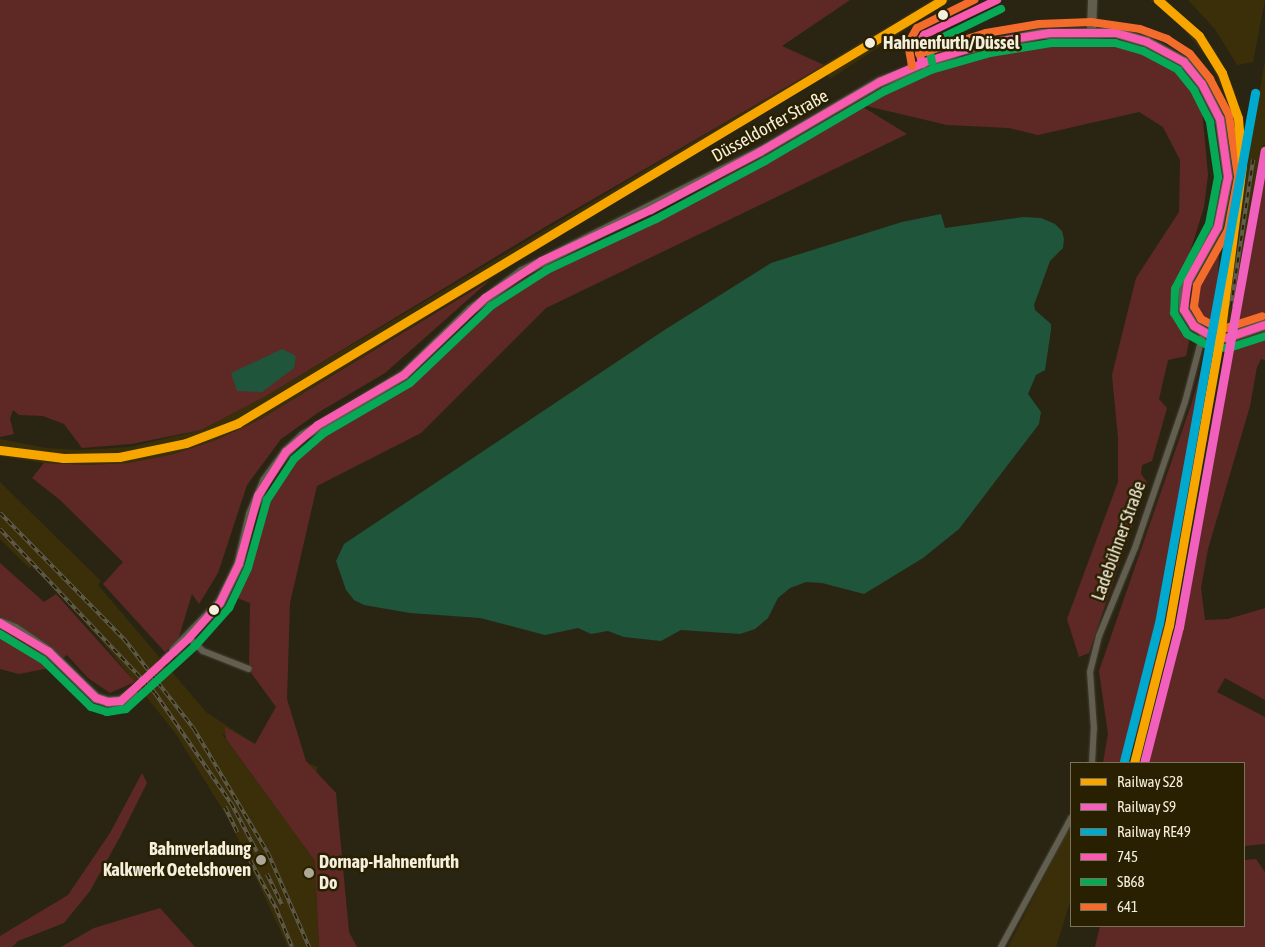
<!DOCTYPE html>
<html>
<head>
<meta charset="utf-8">
<style>
  body { margin:0 }
  #map { position:relative; width:1265px; height:947px; overflow:hidden; background:#2a2513; font-family:"Asap Condensed",sans-serif }
  div>[style] { position:absolute }
  [style*='--x'] { left:calc(var(--x)*1px); top:calc(var(--y)*1px); width:calc(var(--w)*1px); rotate:calc(var(--a)*1deg) }
  .built>* { inset:0; background:#3a2f09 }
  .green>* { inset:0; background:#5e2925 }
  .water>* { inset:0; background:#1f553a }
  .stream>* { height:2px; margin:-1px; padding:0 1px; transform-origin:1px; border-radius:1px; background:#1f553a }
  .primary-tunnel>* { height:10px; margin-top:-5px; transform-origin:0; background:repeating-linear-gradient(90deg,#484331 0 10px,transparent 0 15px) }
  .roads { filter:drop-shadow(0 0 1px #433f32) drop-shadow(0 0 1px #433f32) }
  .minor>* { height:6px; margin:-3px; padding:0 3px; transform-origin:3px; border-radius:3px; background:#625e50 }
  .secondary>* { height:9px; margin:-4.5px; padding:0 4.5px; transform-origin:4.5px; border-radius:4.5px; background:#615e4e }
  .primary>* { height:10px; margin:-5px; padding:0 5px; transform-origin:5px; border-radius:5px; background:#5f5d4c }
  .rail>* { height:4px; margin-top:-2px; transform-origin:0; background:repeating-linear-gradient(90deg,#292001 0 5.5px,#605c4e 0 11px); box-sizing:border-box; border-block:1px solid #605c4e }
  .bus-1>* { height:8px; margin:-4px; padding:0 4px; transform-origin:4px; border-radius:4px; background:#f75aaf }
  .bus-2>* { height:8px; margin:-4px; padding:0 4px; transform-origin:4px; border-radius:4px; background:#06aa56 }
  .bus-3>* { height:8px; margin:-4px; padding:0 4px; transform-origin:4px; border-radius:4px; background:#f36c2b }
  .rail-1>* { height:9px; margin:-4.5px; padding:0 4.5px; transform-origin:4.5px; border-radius:4.5px; background:#f7a600 }
  .rail-2>* { height:9px; margin:-4.5px; padding:0 4.5px; transform-origin:4.5px; border-radius:4.5px; background:#f160bc }
  .rail-3>* { height:9px; margin:-4.5px; padding:0 4.5px; transform-origin:4.5px; border-radius:4.5px; background:#00a9ce }
  .dots>* { width:14px; height:14px; translate:-50% -50%; box-sizing:border-box; border:2px solid #292001; border-radius:50% }
  span { translate:-50% -50%; white-space:nowrap; text-align:center; line-height:1.15; -webkit-text-stroke:5px #292001; paint-order:stroke }
  .stop-label { font-size:18px; color:#f5efdd; font-weight:700 }
  .left { translate:0 -50%; text-align:left }
  .street-label { font-size:18px; color:#f5efdd }
  .poi-label { font-size:18px; color:#f5efdd; font-weight:700 }
  .right { translate:-100% -50%; text-align:right }
  .legend { position:absolute; left:1070px; top:762px; width:175px; height:165px; box-sizing:border-box; background:#292001; border:1px solid #7b7359; margin:0; padding:6px 9px; list-style:none; font-size:15px; color:#f5efdd }
  .legend li { display:flex; align-items:center; gap:10px; height:25px }
  .legend b { width:25px; border:1px solid #7b7359 }
</style>
</head>
<body>
<div id="map">
  <div class="built">
    <i style="clip-path:polygon(932px 0,951px 0,830px 79px,826px 73px,259px 420px,216px 440px,174px 454px,128px 463px,90px 465px,44px 463px,0 456px,0 439px,46px 448px,81px 450px,130px 447px,201px 430px,266px 396px)"></i>
    <i style="clip-path:polygon(1150px 0,1166px 0,1215px 50px,1234px 89px,1242px 119px,1246px 169px,1265px 60px,1265px 166px,1228px 347px,1213px 345px,1234px 212px,1237px 175px,1235px 120px,1210px 61px,1176px 20px)"></i>
    <i style="clip-path:polygon(1188px 0,1265px 0,1253px 62px,1237px 65px,1215px 29px)"></i>
    <i style="clip-path:polygon(0 482px,101px 581px,98px 585px,206px 712px,256px 745px,318px 767px,316px 774px,254px 751px,222px 734px,315px 861px,319px 947px,288px 947px,229px 820px,176px 734px,106px 646px,33px 565px,29px 568px,0 539px)"></i>
    <i style="clip-path:polygon(1071px 824px,1071px 899px,1056px 947px,1008px 947px)"></i>
  </div>
  <div class="green">
    <i style="clip-path:polygon(0 0,850px 0,782px 46px,824px 65px,545px 227px,266px 396px,201px 430px,131px 444px,82px 448px,64px 424px,43px 416px,19px 415px,13px 410px,10px 419px,14px 434px,0 437px)"></i>
    <i style="clip-path:polygon(1083px 36px,1144px 44px,1174px 63px,1201px 99px,1208px 175px,1204px 207px,1177px 294px,1180px 318px,1191px 332px,1186px 356px,1168px 360px,1159px 399px,1167px 408px,1152px 461px,1142px 465px,1141px 474px,1147px 482px,1089px 653px,1079px 657px,1067px 619px,1118px 482px,1118px 438px,1112px 375px,1136px 278px,1179px 212px,1180px 160px,1163px 127px,1139px 112px,1038px 135px,1009px 128px,947px 125px,858px 104px,907px 134px,546px 308px,421px 433px,317px 486px,290px 603px,287px 699px,306px 761px,336px 793px,349px 932px,357px 947px,319px 947px,315px 861px,226px 739px,225px 727px,255px 744px,276px 707px,249px 670px,250px 603px,235px 597px,265px 498px,293px 455px,338px 423px,396px 393px,481px 310px,511px 286px,548px 265px,657px 215px,882px 86px,964px 53px,1016px 43px)"></i>
    <i style="clip-path:polygon(1265px 148px,1265px 360px,1261px 359px,1257px 367px,1250px 406px,1208px 549px,1201px 588px,1205px 620px,1228px 619px,1265px 608px,1265px 700px,1225px 678px,1217px 692px,1265px 717px,1265px 844px,1244px 846px,1244px 763px,1143px 763px,1173px 665px)"></i>
    <i style="clip-path:polygon(1219px 254px,1216px 322px,1206px 324px,1193px 305px,1196px 288px)"></i>
    <i style="clip-path:polygon(490px 280px,385px 373px,319px 412px,281px 439px,247px 485px,218px 573px,199px 604px,192px 594px,178px 640px,165px 652px,103px 584px,123px 562px,59px 499px,32px 478px,44px 463px,90px 465px,128px 463px,174px 454px,216px 440px,259px 420px)"></i>
    <i style="clip-path:polygon(1206px 353px,1213px 354px,1157px 666px,1128px 763px,1103px 763px,1108px 734px,1099px 671px,1191px 405px)"></i>
    <i style="clip-path:polygon(0 563px,44px 602px,56px 594px,135px 682px,110px 693px,88px 678px,67px 655px,49px 668px,19px 674px,0 669px)"></i>
    <i style="clip-path:polygon(142px 773px,147px 783px,121px 835px,90px 891px,64px 923px,18px 941px,12px 947px,0 947px,0 936px,68px 895px,110px 833px)"></i>
    <i style="clip-path:polygon(1256px 859px,1265px 872px,1265px 947px,1095px 947px,1100px 926px,1244px 926px,1244px 860px)"></i>
    <i style="clip-path:polygon(160px 908px,195px 947px,61px 947px,94px 928px)"></i>
  </div>
  <div class="water">
    <i style="clip-path:polygon(941px 214px,945px 228px,1023px 217px,1041px 218px,1055px 224px,1062px 231px,1064px 239px,1063px 248px,1050px 261px,1034px 305px,1035px 310px,1051px 324px,1051px 330px,1045px 370px,1036px 375px,1028px 394px,1041px 412px,1039px 424px,959px 529px,923px 558px,864px 594px,822px 583px,806px 582px,790px 588px,778px 598px,768px 618px,755px 629px,740px 634px,681px 630px,661px 641px,624px 637px,608px 631px,591px 634px,578px 628px,545px 635px,480px 618px,410px 613px,364px 605px,354px 600px,346px 590px,336px 561px,344px 544px,666px 329px,771px 263px,902px 222px)"></i>
    <i style="clip-path:polygon(282px 349px,296px 356px,294px 368px,262px 392px,237px 391px,231px 373px)"></i>
  </div>
  <div class="stream">
    <i style="--x:0;--y:631;--w:64;--a:33.4"></i>
  </div>
  <div class="primary-tunnel">
    <i style="--x:132;--y:693;--w:59;--a:-45"></i>
  </div>
  <div class="roads">
    <div class="minor">
      <i style="--x:189;--y:638;--w:19;--a:43"></i>
      <i style="--x:203;--y:651;--w:49;--a:21.4"></i>
      <i style="--x:1092;--y:763;--w:34;--a:-87"></i>
      <i style="--x:1094;--y:729;--w:57;--a:-94"></i>
      <i style="--x:1090;--y:672;--w:37;--a:-76"></i>
      <i style="--x:1099;--y:636;--w:95;--a:-67.8"></i>
      <i style="--x:1135;--y:548;--w:154;--a:-71.1"></i>
      <i style="--x:1185;--y:402;--w:70;--a:-75.2"></i>
      <i style="--x:1001;--y:947;--w:147;--a:-61.5"></i>
    </div>
    <div class="secondary">
      <i style="--x:1091;--y:32;--w:32;--a:-88"></i>
    </div>
    <div class="primary">
      <i style="--x:0;--y:623;--w:16;--a:22"></i>
      <i style="--x:15;--y:629;--w:41;--a:34.1"></i>
      <i style="--x:49;--y:652;--w:66;--a:44.4"></i>
      <i style="--x:96;--y:698;--w:13;--a:18"></i>
      <i style="--x:108;--y:702;--w:13;--a:-4"></i>
      <i style="--x:121;--y:701;--w:14;--a:-36"></i>
      <i style="--x:174;--y:651;--w:66;--a:-46.2"></i>
      <i style="--x:220;--y:603;--w:43;--a:-64"></i>
      <i style="--x:239;--y:564;--w:51;--a:-76.5"></i>
      <i style="--x:251;--y:514;--w:36;--a:-67"></i>
      <i style="--x:265;--y:481;--w:36;--a:-54"></i>
      <i style="--x:286;--y:452;--w:23;--a:-43"></i>
      <i style="--x:303;--y:436;--w:118;--a:-31.1"></i>
      <i style="--x:404;--y:375;--w:93;--a:-44.1"></i>
      <i style="--x:471;--y:310;--w:64;--a:-36.7"></i>
      <i style="--x:522;--y:272;--w:267;--a:-26.8"></i>
      <i style="--x:760;--y:152;--w:139;--a:-30.3"></i>
      <i style="--x:880;--y:82;--w:88;--a:-21.3"></i>
      <i style="--x:962;--y:50;--w:81;--a:-11.4"></i>
      <i style="--x:1041;--y:34;--w:75;--a:-0.8"></i>
      <i style="--x:1116;--y:33;--w:32;--a:16"></i>
      <i style="--x:1147;--y:42;--w:42;--a:28.4"></i>
      <i style="--x:1184;--y:62;--w:28;--a:51"></i>
      <i style="--x:1202;--y:84;--w:39;--a:63"></i>
      <i style="--x:1220;--y:119;--w:59;--a:82.1"></i>
      <i style="--x:1228;--y:177;--w:51;--a:101.3"></i>
      <i style="--x:1218;--y:227;--w:62;--a:119.1"></i>
      <i style="--x:1188;--y:281;--w:12;--a:110"></i>
      <i style="--x:1184;--y:292;--w:18;--a:90"></i>
      <i style="--x:1184;--y:310;--w:19;--a:58"></i>
      <i style="--x:1194;--y:326;--w:22;--a:30"></i>
      <i style="--x:1213;--y:337;--w:14;--a:4"></i>
      <i style="--x:1227;--y:338;--w:40;--a:-18.9"></i>
    </div>
  </div>
  <div class="rail">
    <i style="--x:1231;--y:306;--w:148;--a:-81.4"></i>
    <i style="--x:0;--y:513;--w:177;--a:45.5"></i>
    <i style="--x:124;--y:639;--w:114;--a:52.1"></i>
    <i style="--x:194;--y:729;--w:144;--a:59.2"></i>
    <i style="--x:268;--y:853;--w:103;--a:66.4"></i>
    <i style="--x:0;--y:529;--w:226;--a:46.6"></i>
    <i style="--x:155;--y:693;--w:134;--a:55.4"></i>
    <i style="--x:231;--y:803;--w:55;--a:62"></i>
    <i style="--x:225;--y:807;--w:28;--a:64"></i>
    <i style="--x:250;--y:860;--w:55;--a:61.6"></i>
    <i style="--x:276;--y:908;--w:42;--a:67.7"></i>
    <i style="--x:267;--y:874;--w:34;--a:64"></i>
  </div>
  <div class="bus-1">
    <i style="--x:922;--y:64;--w:19;--a:-102"></i>
    <i style="--x:918;--y:45;--w:12;--a:-59"></i>
    <i style="--x:924;--y:35;--w:81;--a:-25.6"></i>
    <i style="--x:0;--y:623;--w:57;--a:30.6"></i>
    <i style="--x:49;--y:652;--w:66;--a:44.4"></i>
    <i style="--x:96;--y:698;--w:13;--a:18"></i>
    <i style="--x:108;--y:702;--w:13;--a:-4"></i>
    <i style="--x:121;--y:701;--w:93;--a:-42.8"></i>
    <i style="--x:189;--y:638;--w:47;--a:-48.5"></i>
    <i style="--x:220;--y:603;--w:43;--a:-64"></i>
    <i style="--x:239;--y:564;--w:71;--a:-74.4"></i>
    <i style="--x:258;--y:496;--w:52;--a:-57.5"></i>
    <i style="--x:286;--y:452;--w:42;--a:-40.2"></i>
    <i style="--x:318;--y:425;--w:99;--a:-30.2"></i>
    <i style="--x:404;--y:375;--w:112;--a:-43.5"></i>
    <i style="--x:485;--y:298;--w:68;--a:-33"></i>
    <i style="--x:542;--y:261;--w:120;--a:-25.1"></i>
    <i style="--x:651;--y:210;--w:123;--a:-28"></i>
    <i style="--x:760;--y:152;--w:139;--a:-30.3"></i>
    <i style="--x:880;--y:82;--w:52;--a:-23.6"></i>
    <i style="--x:928;--y:61;--w:63;--a:-16.7"></i>
    <i style="--x:988;--y:43;--w:63;--a:-9.2"></i>
    <i style="--x:1050;--y:33;--w:66;--a:0"></i>
    <i style="--x:1116;--y:33;--w:32;--a:16"></i>
    <i style="--x:1147;--y:42;--w:42;--a:28.4"></i>
    <i style="--x:1184;--y:62;--w:28;--a:51"></i>
    <i style="--x:1202;--y:84;--w:39;--a:63"></i>
    <i style="--x:1220;--y:119;--w:59;--a:82.1"></i>
    <i style="--x:1228;--y:177;--w:51;--a:101.3"></i>
    <i style="--x:1218;--y:227;--w:62;--a:119.1"></i>
    <i style="--x:1188;--y:281;--w:29;--a:98"></i>
    <i style="--x:1184;--y:310;--w:19;--a:58"></i>
    <i style="--x:1194;--y:326;--w:22;--a:30"></i>
    <i style="--x:1213;--y:337;--w:14;--a:4"></i>
    <i style="--x:1227;--y:338;--w:40;--a:-18.9"></i>
  </div>
  <div class="bus-2">
    <i style="--x:932;--y:62;--w:15;--a:-101"></i>
    <i style="--x:929;--y:47;--w:4;--a:-63"></i>
    <i style="--x:931;--y:43;--w:78;--a:-25.9"></i>
    <i style="--x:0;--y:634;--w:50;--a:31.2"></i>
    <i style="--x:43;--y:660;--w:67;--a:44.4"></i>
    <i style="--x:91;--y:707;--w:17;--a:17"></i>
    <i style="--x:107;--y:712;--w:19;--a:-9"></i>
    <i style="--x:126;--y:709;--w:95;--a:-42.4"></i>
    <i style="--x:196;--y:645;--w:50;--a:-48.3"></i>
    <i style="--x:229;--y:608;--w:44;--a:-64.6"></i>
    <i style="--x:248;--y:568;--w:71;--a:-74.4"></i>
    <i style="--x:267;--y:500;--w:49;--a:-56.6"></i>
    <i style="--x:294;--y:459;--w:40;--a:-41"></i>
    <i style="--x:324;--y:433;--w:99;--a:-30.2"></i>
    <i style="--x:410;--y:383;--w:112;--a:-43.5"></i>
    <i style="--x:491;--y:306;--w:67;--a:-32.7"></i>
    <i style="--x:547;--y:270;--w:120;--a:-25.1"></i>
    <i style="--x:656;--y:219;--w:123;--a:-28"></i>
    <i style="--x:765;--y:161;--w:139;--a:-30.3"></i>
    <i style="--x:885;--y:91;--w:51;--a:-24.5"></i>
    <i style="--x:931;--y:70;--w:61;--a:-16.1"></i>
    <i style="--x:990;--y:53;--w:62;--a:-9.3"></i>
    <i style="--x:1051;--y:43;--w:64;--a:0"></i>
    <i style="--x:1115;--y:43;--w:29;--a:16"></i>
    <i style="--x:1143;--y:51;--w:40;--a:28"></i>
    <i style="--x:1178;--y:70;--w:26;--a:51"></i>
    <i style="--x:1194;--y:90;--w:36;--a:63"></i>
    <i style="--x:1210;--y:122;--w:56;--a:81.7"></i>
    <i style="--x:1218;--y:177;--w:48;--a:100.8"></i>
    <i style="--x:1209;--y:224;--w:73;--a:117.6"></i>
    <i style="--x:1175;--y:289;--w:24;--a:92"></i>
    <i style="--x:1174;--y:313;--w:25;--a:58"></i>
    <i style="--x:1187;--y:334;--w:26;--a:29"></i>
    <i style="--x:1210;--y:347;--w:19;--a:3"></i>
    <i style="--x:1229;--y:348;--w:38;--a:-18"></i>
  </div>
  <div class="bus-3">
    <i style="--x:919;--y:54;--w:70;--a:-17.4"></i>
    <i style="--x:986;--y:33;--w:54;--a:-9.6"></i>
    <i style="--x:1039;--y:24;--w:52;--a:-2.2"></i>
    <i style="--x:1091;--y:22;--w:49;--a:8.1"></i>
    <i style="--x:1140;--y:29;--w:29;--a:20"></i>
    <i style="--x:1167;--y:39;--w:27;--a:33"></i>
    <i style="--x:1190;--y:54;--w:32;--a:51"></i>
    <i style="--x:1210;--y:79;--w:41;--a:62.2"></i>
    <i style="--x:1229;--y:115;--w:63;--a:81.7"></i>
    <i style="--x:1238;--y:177;--w:54;--a:100.7"></i>
    <i style="--x:1228;--y:230;--w:63;--a:119.4"></i>
    <i style="--x:1197;--y:285;--w:22;--a:98"></i>
    <i style="--x:1194;--y:307;--w:14;--a:60"></i>
    <i style="--x:1201;--y:319;--w:17;--a:28"></i>
    <i style="--x:1216;--y:327;--w:10;--a:6"></i>
    <i style="--x:1226;--y:328;--w:38;--a:-18"></i>
    <i style="--x:912;--y:66;--w:22;--a:-100"></i>
    <i style="--x:908;--y:44;--w:18;--a:-61"></i>
    <i style="--x:917;--y:28;--w:64;--a:-26.2"></i>
  </div>
  <div class="rail-1">
    <i style="--x:0;--y:450;--w:64;--a:7.2"></i>
    <i style="--x:63;--y:458;--w:56;--a:-1"></i>
    <i style="--x:119;--y:457;--w:68;--a:-11.8"></i>
    <i style="--x:186;--y:443;--w:56;--a:-21"></i>
    <i style="--x:238;--y:423;--w:821;--a:-31"></i>
    <i style="--x:1134;--y:763;--w:142;--a:-75.8"></i>
    <i style="--x:1169;--y:625;--w:301;--a:-80"></i>
    <i style="--x:1221;--y:329;--w:165;--a:-82.7"></i>
    <i style="--x:1242;--y:165;--w:47;--a:-94.9"></i>
    <i style="--x:1238;--y:118;--w:48;--a:-109.6"></i>
    <i style="--x:1222;--y:73;--w:44;--a:-121.9"></i>
    <i style="--x:1199;--y:36;--w:55;--a:-138.7"></i>
  </div>
  <div class="rail-2">
    <i style="--x:1144;--y:763;--w:140;--a:-75.6"></i>
    <i style="--x:1179;--y:627;--w:484;--a:-79.8"></i>
  </div>
  <div class="rail-3">
    <i style="--x:1124;--y:761;--w:142;--a:-75.8"></i>
    <i style="--x:1159;--y:623;--w:539;--a:-79.73"></i>
  </div>
  <div class="dots">
    <i style="left:943px;top:15px;background:#f5efdd"></i>
    <i style="left:870px;top:43px;background:#f5efdd"></i>
    <i style="left:214px;top:610px;background:#f5efdd"></i>
    <i style="left:261px;top:860px;background:#aea896"></i>
    <i style="left:309px;top:873px;background:#aea896"></i>
  </div>
  <div class="stop-label">
    <span class="left" style="left:883px;top:43px">Hahnenfurth/Düssel</span>
  </div>
  <div class="street-label">
    <span style="left:770px;top:126px;rotate:-29deg">Düsseldorfer Straße</span>
    <span style="left:1119px;top:541px;rotate:-70deg">Ladebühner Straße</span>
  </div>
  <div class="poi-label">
    <span class="right" style="left:251px;top:860px">Bahnverladung<br>Kalkwerk Oetelshoven</span>
    <span class="left" style="left:319px;top:873px">Dornap-Hahnenfurth<br>Do</span>
  </div>
  <ul class="legend">
  <li><b style="height:6px;background:#f7a600"></b>Railway S28</li>
  <li><b style="height:6px;background:#f160bc"></b>Railway S9</li>
  <li><b style="height:6px;background:#00a9ce"></b>Railway RE49</li>
  <li><b style="height:6px;background:#f75aaf"></b>745</li>
  <li><b style="height:6px;background:#06aa56"></b>SB68</li>
  <li><b style="height:6px;background:#f36c2b"></b>641</li>
  </ul>
</div>
</body>
</html>
